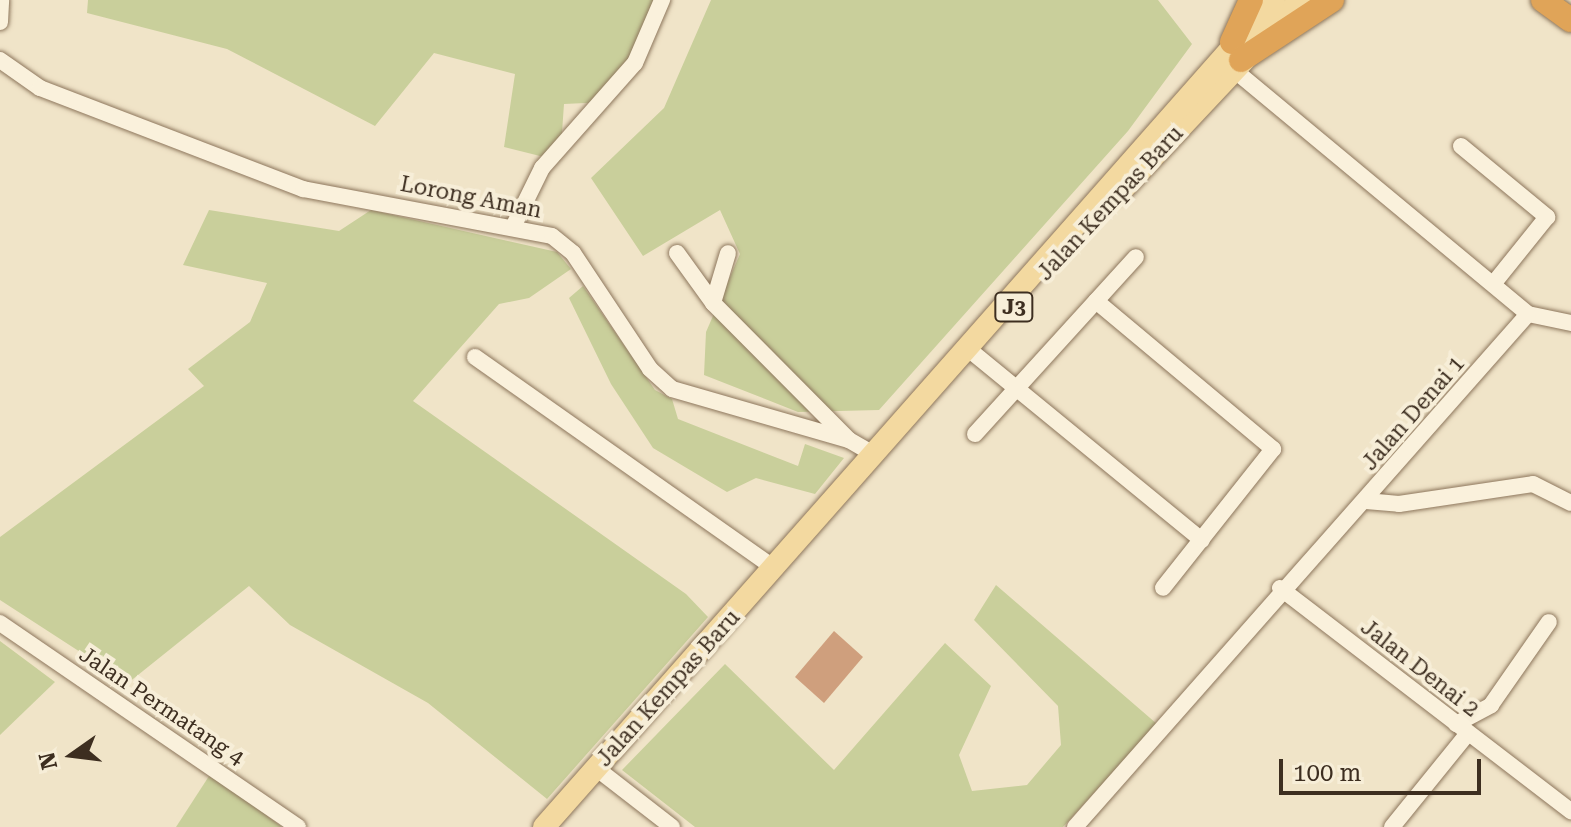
<!DOCTYPE html>
<html>
<head>
<meta charset="utf-8">
<style>
  body { margin:0 }
  #map { position:relative; width:1571px; height:827px; overflow:hidden; background:#f0e4c8; font-family:"Roboto Serif",serif }
  div>[style] { position:absolute }
  [style*='--x'] { left:calc(var(--x)*1px); top:calc(var(--y)*1px); width:calc(var(--w)*1px); rotate:calc(var(--a)*1deg) }
  .green>* { inset:0; background:#c9cf9b }
  .building>* { inset:0; background:#cf9f7d }
  .roads { filter:drop-shadow(0 0 2px #8d765c) drop-shadow(0 0 2px #8d765c) }
  .minor>* { height:16px; margin:-8px; padding:0 8px; transform-origin:8px; border-radius:8px; background:#faf1dc }
  .major>* { height:22px; margin:-11px; padding:0 11px; transform-origin:11px; border-radius:11px; background:#f3d9a0 }
  .highway>* { height:24px; margin:-12px; padding:0 12px; transform-origin:12px; border-radius:12px; background:#e0a458 }
  span { translate:-50% -50%; white-space:nowrap; text-align:center; line-height:1.15; -webkit-text-stroke:8px #f7eed8; paint-order:stroke }
  .shield-label span { padding:2px 6px; background:#f7eed8; border:2px solid; border-radius:6px; -webkit-text-stroke-width:0 }
  .shield-label { font-size:20px; color:#3d2e20; font-weight:700 }
  .street-label { font-size:22px; color:#3d2e20 }
  .north { position:absolute; left:32px; top:715px; width:80px; height:80px; -webkit-text-stroke:6px #f7eed8; paint-order:stroke; rotate:256deg; font-size:22px; font-weight:700; line-height:32px; text-align:center; color:#3d2e20 }
  .north::after { content:''; display:block; margin:auto; width:28px; height:36px; background:#3d2e20; clip-path:polygon(50% 0,100% 100%,50% 72%,0 100%) }
  .scale { position:absolute; left:1279px; top:759px; width:202px; height:36px; box-sizing:border-box; border:4px solid #3d2e20; border-top:0; padding-left:10px; font-size:24px; line-height:28px; white-space:nowrap; color:#3d2e20; -webkit-text-stroke:6px #f7eed8; paint-order:stroke }
</style>
</head>
<body>
<div id="map">
  <div class="green">
    <i style="clip-path:polygon(88px 0,667px 0,607px 102px,564px 104px,560px 161px,504px 147px,515px 74px,434px 53px,375px 126px,227px 49px,87px 13px)"></i>
    <i style="clip-path:polygon(711px 0,1158px 0,1192px 44px,1128px 131px,879px 410px,798px 412px,704px 375px,706px 332px,740px 254px,720px 210px,643px 256px,591px 178px,664px 108px)"></i>
    <i style="clip-path:polygon(209px 210px,339px 231px,371px 210px,557px 252px,571px 269px,529px 298px,499px 304px,413px 401px,686px 594px,708px 617px,547px 799px,428px 703px,290px 625px,249px 586px,128px 683px,0 600px,0 537px,204px 386px,188px 369px,250px 322px,267px 283px,183px 265px)"></i>
    <i style="clip-path:polygon(583px 286px,655px 390px,672px 399px,678px 419px,798px 466px,805px 444px,844px 458px,815px 494px,756px 478px,727px 492px,653px 448px,611px 384px,569px 298px)"></i>
    <i style="clip-path:polygon(996px 585px,1157px 724px,1063px 827px,695px 827px,622px 770px,725px 664px,834px 770px,945px 643px,991px 686px,959px 755px,972px 791px,1027px 785px,1061px 745px,1058px 706px,974px 620px)"></i>
    <i style="clip-path:polygon(0 641px,55px 682px,0 735px)"></i>
    <i style="clip-path:polygon(211px 773px,282px 827px,176px 827px)"></i>
  </div>
  <div class="building">
    <i style="clip-path:polygon(834px 631px,863px 657px,824px 703px,795px 677px)"></i>
  </div>
  <div class="roads">
    <div class="minor">
      <i style="--x:0;--y:22;--w:22;--a:-87"></i>
      <i style="--x:0;--y:60;--w:49;--a:35"></i>
      <i style="--x:40;--y:88;--w:282;--a:21"></i>
      <i style="--x:303;--y:189;--w:253;--a:10.7"></i>
      <i style="--x:552;--y:236;--w:27;--a:39"></i>
      <i style="--x:573;--y:253;--w:139;--a:56.4"></i>
      <i style="--x:650;--y:369;--w:30;--a:42"></i>
      <i style="--x:672;--y:389;--w:184;--a:16.1"></i>
      <i style="--x:849;--y:440;--w:30;--a:30"></i>
      <i style="--x:1233;--y:69;--w:383;--a:39.7"></i>
      <i style="--x:1461;--y:146;--w:112;--a:39.5"></i>
      <i style="--x:1547;--y:217;--w:85;--a:128.8"></i>
      <i style="--x:513;--y:227;--w:66;--a:-63.8"></i>
      <i style="--x:542;--y:168;--w:140;--a:-48.5"></i>
      <i style="--x:635;--y:63;--w:69;--a:-66.8"></i>
      <i style="--x:677;--y:253;--w:62;--a:54.2"></i>
      <i style="--x:713;--y:303;--w:193;--a:45.2"></i>
      <i style="--x:1096;--y:301;--w:231;--a:39.9"></i>
      <i style="--x:1273;--y:449;--w:177;--a:128.4"></i>
      <i style="--x:713;--y:303;--w:52;--a:-73.3"></i>
      <i style="--x:1528;--y:314;--w:44;--a:11.8"></i>
      <i style="--x:972;--y:352;--w:297;--a:39.3"></i>
      <i style="--x:475;--y:357;--w:367;--a:35.2"></i>
      <i style="--x:975;--y:434;--w:239;--a:-47.7"></i>
      <i style="--x:1366;--y:501;--w:33;--a:5"></i>
      <i style="--x:1399;--y:504;--w:135;--a:-8.5"></i>
      <i style="--x:1533;--y:484;--w:42;--a:26.6"></i>
      <i style="--x:1280;--y:588;--w:367;--a:37.5"></i>
      <i style="--x:0;--y:623;--w:361;--a:34.4"></i>
      <i style="--x:1456;--y:724;--w:40;--a:-28"></i>
      <i style="--x:1491;--y:705;--w:101;--a:-55.1"></i>
      <i style="--x:596;--y:768;--w:96;--a:37.8"></i>
      <i style="--x:1075;--y:827;--w:684;--a:-48.55"></i>
      <i style="--x:1392;--y:827;--w:121;--a:-51"></i>
    </div>
    <div class="major">
      <i style="--x:1120;--y:192;--w:263;--a:-46.8"></i>
      <i style="--x:544;--y:827;--w:1103;--a:-48.56"></i>
    </div>
    <div class="highway">
      <i style="--x:1543;--y:0;--w:34;--a:36"></i>
      <i style="--x:1232;--y:42;--w:46;--a:-65.7"></i>
      <i style="--x:1241;--y:60;--w:109;--a:-33.4"></i>
    </div>
  </div>
  <div class="shield-label">
    <span style="left:1014px;top:307px">J3</span>
  </div>
  <div class="street-label">
    <span style="left:471px;top:197px;rotate:11deg">Lorong Aman</span>
    <span style="left:1110px;top:203px;rotate:-47deg">Jalan Kempas Baru</span>
    <span style="left:1413px;top:413px;rotate:-49deg">Jalan Denai 1</span>
    <span style="left:1420px;top:668px;rotate:38deg">Jalan Denai 2</span>
    <span style="left:668px;top:688px;rotate:-48deg">Jalan Kempas Baru</span>
    <span style="left:162px;top:706px;rotate:34deg">Jalan Permatang 4</span>
  </div>
  <div class="north">N</div>
  <div class="scale">100 m</div>
</div>
</body>
</html>
